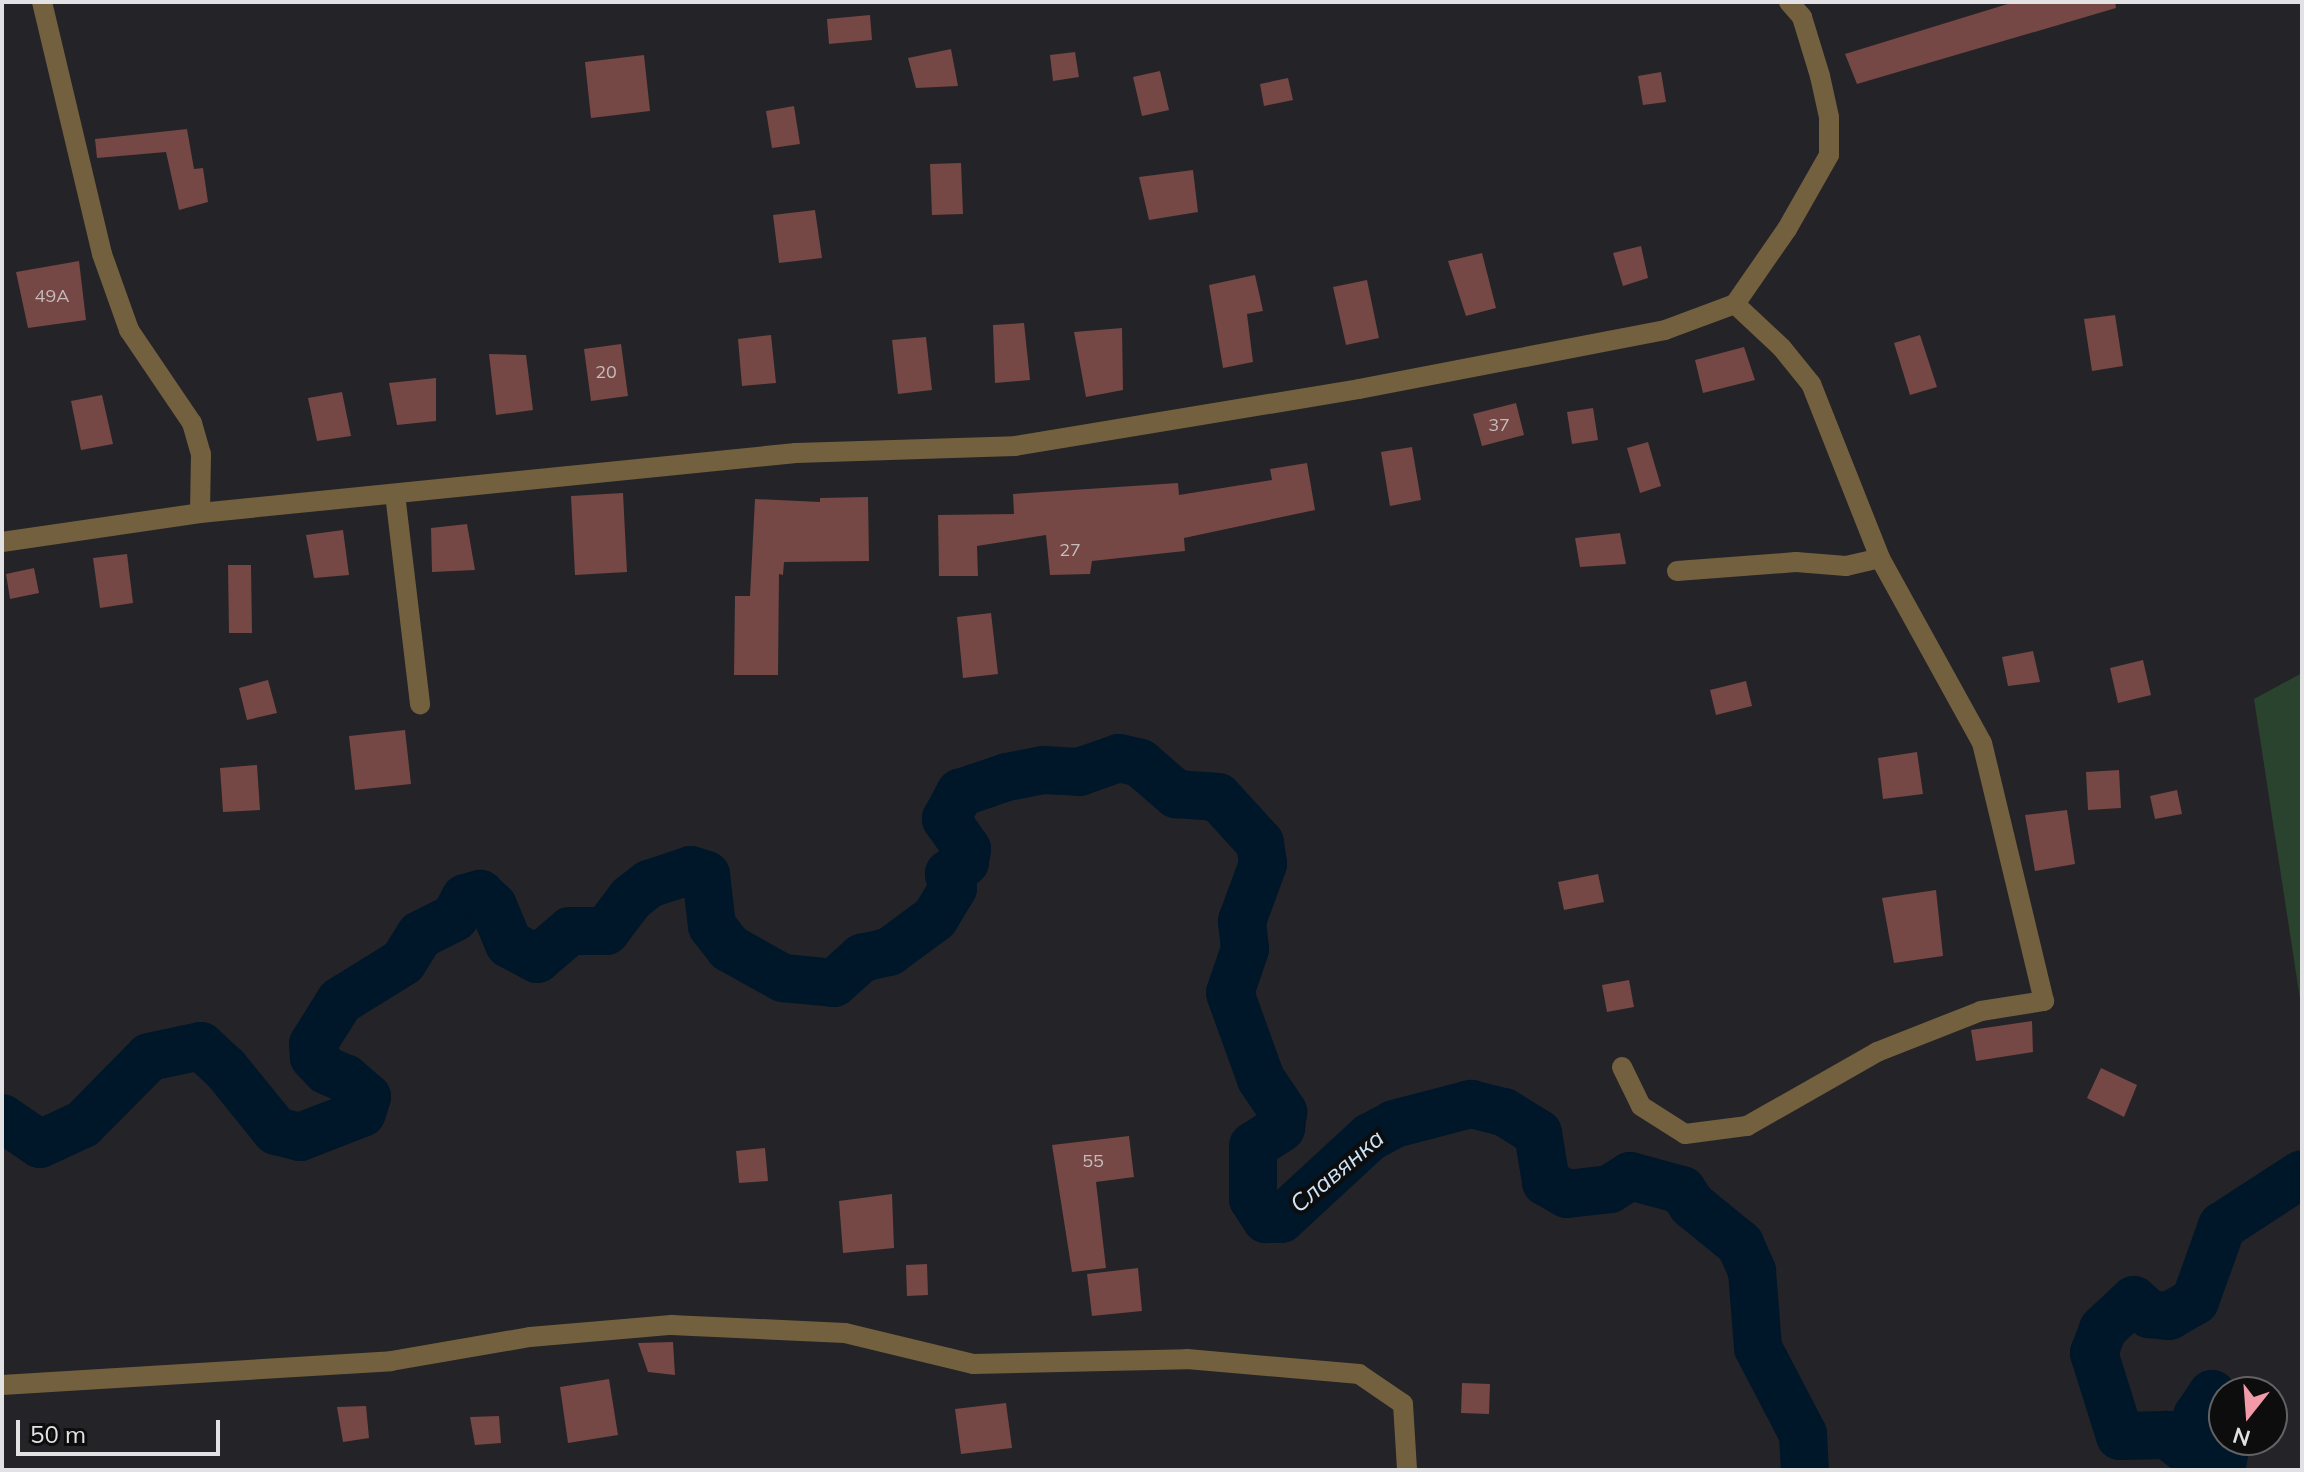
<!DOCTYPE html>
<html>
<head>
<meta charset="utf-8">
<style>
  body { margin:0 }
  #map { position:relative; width:2304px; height:1472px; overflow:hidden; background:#242327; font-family:Mulish,sans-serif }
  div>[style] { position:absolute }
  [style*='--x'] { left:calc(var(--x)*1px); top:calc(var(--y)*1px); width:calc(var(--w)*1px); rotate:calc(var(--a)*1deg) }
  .green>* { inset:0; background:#2a432f }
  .river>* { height:48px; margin:-24px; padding:0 24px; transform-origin:24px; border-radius:24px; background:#001629 }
  .building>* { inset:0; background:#754745 }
  .minor>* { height:20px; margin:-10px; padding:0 10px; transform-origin:10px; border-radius:10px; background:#73603e }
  span { translate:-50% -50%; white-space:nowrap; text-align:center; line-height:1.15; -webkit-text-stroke:8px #0d0d0e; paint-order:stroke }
  .number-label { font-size:18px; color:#c7bbbc }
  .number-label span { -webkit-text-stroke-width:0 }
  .water-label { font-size:24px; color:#cde4f8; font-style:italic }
  .frame { position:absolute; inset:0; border:4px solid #e2e2e4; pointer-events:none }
  .north { position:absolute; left:2208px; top:1376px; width:80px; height:80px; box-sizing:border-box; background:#0d0d0e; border:2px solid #626264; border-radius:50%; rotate:197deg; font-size:22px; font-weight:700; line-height:32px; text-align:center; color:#e2e2e4 }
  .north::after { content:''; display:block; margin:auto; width:28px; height:36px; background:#f39aa8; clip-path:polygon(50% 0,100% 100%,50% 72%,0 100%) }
  .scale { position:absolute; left:16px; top:1420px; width:204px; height:36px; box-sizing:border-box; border:4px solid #e2e2e4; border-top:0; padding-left:10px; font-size:24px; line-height:28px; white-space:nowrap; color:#e2e2e4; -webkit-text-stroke:6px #0d0d0e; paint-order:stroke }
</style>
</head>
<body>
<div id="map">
  <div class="green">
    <i style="clip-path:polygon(2302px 673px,2302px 1012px,2254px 699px)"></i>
  </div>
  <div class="river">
    <i style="--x:2;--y:1118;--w:46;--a:34.4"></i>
    <i style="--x:40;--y:1144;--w:47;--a:-24.9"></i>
    <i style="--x:83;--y:1124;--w:94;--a:-45.4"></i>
    <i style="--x:149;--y:1057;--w:53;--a:-11.9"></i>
    <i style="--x:201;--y:1046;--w:33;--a:43"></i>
    <i style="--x:225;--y:1068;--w:81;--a:51"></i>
    <i style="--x:276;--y:1131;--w:25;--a:14"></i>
    <i style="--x:300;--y:1137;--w:66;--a:-21.2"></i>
    <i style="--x:362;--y:1113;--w:17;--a:-73"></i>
    <i style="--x:367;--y:1097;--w:28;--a:-139"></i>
    <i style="--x:346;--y:1079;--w:22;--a:-156"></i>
    <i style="--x:326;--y:1070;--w:18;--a:-133"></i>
    <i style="--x:314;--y:1057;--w:13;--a:-94"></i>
    <i style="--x:313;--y:1044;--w:51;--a:-57.9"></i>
    <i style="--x:340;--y:1001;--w:74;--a:-31.8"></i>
    <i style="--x:403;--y:962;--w:32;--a:-58"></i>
    <i style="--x:420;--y:935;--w:39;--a:-27"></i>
    <i style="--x:455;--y:917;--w:21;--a:-62"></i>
    <i style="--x:465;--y:898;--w:16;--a:-15"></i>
    <i style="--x:480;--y:894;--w:18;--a:43"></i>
    <i style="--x:493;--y:906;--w:41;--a:67.2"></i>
    <i style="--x:509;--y:944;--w:32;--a:28"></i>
    <i style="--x:537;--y:959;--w:43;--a:-40.3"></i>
    <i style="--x:570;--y:931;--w:36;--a:0"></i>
    <i style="--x:606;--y:931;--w:41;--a:-52.9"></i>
    <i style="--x:631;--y:898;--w:23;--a:-38"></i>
    <i style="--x:649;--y:884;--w:44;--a:-18.4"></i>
    <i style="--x:691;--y:870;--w:16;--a:18"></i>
    <i style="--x:706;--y:875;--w:51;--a:83.3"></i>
    <i style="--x:712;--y:926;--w:28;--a:52"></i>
    <i style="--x:729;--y:948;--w:62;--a:29.1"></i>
    <i style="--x:783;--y:978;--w:51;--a:5.6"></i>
    <i style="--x:834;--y:983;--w:38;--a:-42"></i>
    <i style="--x:862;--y:958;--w:28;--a:-13"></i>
    <i style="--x:889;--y:952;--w:57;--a:-36.5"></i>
    <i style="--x:935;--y:918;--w:35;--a:-59"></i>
    <i style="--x:953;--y:888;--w:15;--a:-106"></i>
    <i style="--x:949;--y:874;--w:20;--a:-37"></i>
    <i style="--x:965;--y:862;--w:13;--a:-81"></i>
    <i style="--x:967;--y:849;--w:37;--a:-125"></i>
    <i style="--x:946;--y:819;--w:30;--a:-62"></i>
    <i style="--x:960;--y:793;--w:50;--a:-18.8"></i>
    <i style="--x:1007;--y:777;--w:37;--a:-11"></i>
    <i style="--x:1043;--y:770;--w:36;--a:3"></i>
    <i style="--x:1079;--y:772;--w:42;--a:-19.3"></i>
    <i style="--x:1119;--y:758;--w:22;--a:13"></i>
    <i style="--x:1140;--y:763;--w:48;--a:40.7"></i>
    <i style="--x:1176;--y:794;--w:42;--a:4.1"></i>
    <i style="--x:1218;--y:797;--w:62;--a:47.6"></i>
    <i style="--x:1260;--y:843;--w:21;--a:82"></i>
    <i style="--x:1263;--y:864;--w:61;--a:110.2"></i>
    <i style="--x:1242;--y:921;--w:28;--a:84"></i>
    <i style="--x:1245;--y:949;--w:46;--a:108.8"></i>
    <i style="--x:1230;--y:993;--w:91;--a:70.2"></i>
    <i style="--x:1261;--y:1079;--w:40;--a:56"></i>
    <i style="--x:1283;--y:1112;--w:16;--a:97"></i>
    <i style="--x:1281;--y:1128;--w:33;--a:147"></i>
    <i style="--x:1253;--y:1146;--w:53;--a:90"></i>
    <i style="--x:1253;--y:1199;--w:24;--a:57"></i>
    <i style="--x:1266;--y:1219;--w:15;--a:0"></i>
    <i style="--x:1281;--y:1219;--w:121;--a:-42.7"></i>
    <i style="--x:1370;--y:1137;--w:27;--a:-28"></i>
    <i style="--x:1394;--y:1124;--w:80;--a:-14.6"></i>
    <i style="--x:1471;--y:1104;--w:34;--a:14"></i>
    <i style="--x:1504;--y:1112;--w:40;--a:32"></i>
    <i style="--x:1538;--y:1133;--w:50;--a:80.7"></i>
    <i style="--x:1546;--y:1182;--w:24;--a:30"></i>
    <i style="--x:1567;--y:1194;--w:43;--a:-6.6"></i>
    <i style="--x:1610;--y:1189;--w:24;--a:-33"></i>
    <i style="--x:1630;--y:1176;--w:54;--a:15.1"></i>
    <i style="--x:1682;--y:1190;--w:18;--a:56"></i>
    <i style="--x:1692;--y:1205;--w:62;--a:39.1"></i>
    <i style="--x:1740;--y:1244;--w:30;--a:66"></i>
    <i style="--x:1752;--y:1271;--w:77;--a:85.5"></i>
    <i style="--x:1758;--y:1348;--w:97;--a:62.4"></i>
    <i style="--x:1803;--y:1434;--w:36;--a:87"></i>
    <i style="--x:2224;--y:1410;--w:20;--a:-127"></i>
    <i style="--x:2212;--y:1394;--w:27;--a:124"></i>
    <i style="--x:2197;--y:1416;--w:39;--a:96"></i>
    <i style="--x:2193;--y:1455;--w:33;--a:-142"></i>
    <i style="--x:2167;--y:1435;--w:47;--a:178.8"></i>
    <i style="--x:2120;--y:1436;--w:87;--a:-107.4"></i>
    <i style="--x:2094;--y:1353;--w:26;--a:-69"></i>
    <i style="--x:2103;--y:1329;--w:42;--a:-43.1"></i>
    <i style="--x:2134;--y:1300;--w:21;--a:43"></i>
    <i style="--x:2149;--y:1314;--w:20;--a:6"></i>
    <i style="--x:2169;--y:1316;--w:30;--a:-30"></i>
    <i style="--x:2195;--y:1301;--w:80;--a:-70.2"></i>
    <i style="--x:2222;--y:1226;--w:95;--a:-33"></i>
    <i style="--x:2221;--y:1470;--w:31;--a:-79"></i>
  </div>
  <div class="building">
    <i style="clip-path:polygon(2014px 2px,2115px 2px,2116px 8px,1857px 84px,1845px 54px)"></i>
    <i style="clip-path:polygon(870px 15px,872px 40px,829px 44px,827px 19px)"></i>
    <i style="clip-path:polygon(951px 49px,958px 86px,916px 88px,908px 58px)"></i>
    <i style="clip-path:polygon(1075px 52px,1079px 77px,1053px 81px,1050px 55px)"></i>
    <i style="clip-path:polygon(644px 55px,650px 111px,591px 118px,585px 62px)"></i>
    <i style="clip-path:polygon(1160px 71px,1169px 110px,1142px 116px,1133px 77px)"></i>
    <i style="clip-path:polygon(1661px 72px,1666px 102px,1643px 105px,1638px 76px)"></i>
    <i style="clip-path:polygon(1288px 78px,1293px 100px,1264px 106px,1260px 84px)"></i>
    <i style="clip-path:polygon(794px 106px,800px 144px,772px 148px,766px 111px)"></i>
    <i style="clip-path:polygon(187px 129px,194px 169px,203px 168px,208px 202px,179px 210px,166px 152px,97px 158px,95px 139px)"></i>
    <i style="clip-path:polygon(961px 163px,963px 214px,932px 215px,930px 164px)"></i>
    <i style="clip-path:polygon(1193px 170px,1198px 212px,1149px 220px,1139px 177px)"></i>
    <i style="clip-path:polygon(815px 210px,822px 258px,779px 263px,773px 215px)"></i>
    <i style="clip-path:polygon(1641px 246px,1648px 278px,1623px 286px,1613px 253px)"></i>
    <i style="clip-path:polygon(1482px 253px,1496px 308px,1466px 316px,1448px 261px)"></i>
    <i style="clip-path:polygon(79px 261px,86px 320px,28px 328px,16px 272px)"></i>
    <i style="clip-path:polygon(1255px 275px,1263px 311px,1247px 314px,1253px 362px,1223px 368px,1209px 285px)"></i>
    <i style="clip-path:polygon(1367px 280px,1379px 338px,1346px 345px,1333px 287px)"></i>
    <i style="clip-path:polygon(2115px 315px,2123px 366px,2092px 371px,2084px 319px)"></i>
    <i style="clip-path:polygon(1024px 323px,1030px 380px,995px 383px,993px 325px)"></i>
    <i style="clip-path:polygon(1122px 328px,1123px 390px,1086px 397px,1074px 332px)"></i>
    <i style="clip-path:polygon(771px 335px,776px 383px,742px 386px,738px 339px)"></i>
    <i style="clip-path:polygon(1920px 335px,1937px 387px,1910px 395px,1894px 343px)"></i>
    <i style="clip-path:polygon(926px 337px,932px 390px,898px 394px,892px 340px)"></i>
    <i style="clip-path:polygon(621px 344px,628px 396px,591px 401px,584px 349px)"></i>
    <i style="clip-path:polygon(1744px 347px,1755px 380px,1703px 393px,1695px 360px)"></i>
    <i style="clip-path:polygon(489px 354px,526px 355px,533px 410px,496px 415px)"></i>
    <i style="clip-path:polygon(436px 378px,436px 421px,397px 425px,389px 383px)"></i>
    <i style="clip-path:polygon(342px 392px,351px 436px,317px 441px,308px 398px)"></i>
    <i style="clip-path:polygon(102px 395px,113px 444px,81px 450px,71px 401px)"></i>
    <i style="clip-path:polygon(1516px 403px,1524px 435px,1482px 446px,1473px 414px)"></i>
    <i style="clip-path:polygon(1593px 408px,1598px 440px,1572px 444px,1567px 412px)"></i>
    <i style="clip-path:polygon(1648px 442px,1661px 486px,1640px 493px,1627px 448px)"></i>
    <i style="clip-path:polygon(1412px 447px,1421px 500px,1390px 506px,1381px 452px)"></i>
    <i style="clip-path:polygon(1307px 463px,1315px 510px,1184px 538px,1185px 551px,1092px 561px,1090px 574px,1050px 575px,1046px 535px,977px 546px,978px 576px,939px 576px,938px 515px,1014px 514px,1013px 494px,1178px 483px,1179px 495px,1272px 480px,1270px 469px)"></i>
    <i style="clip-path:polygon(623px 493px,627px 572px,575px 575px,571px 496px)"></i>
    <i style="clip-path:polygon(868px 497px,869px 561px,784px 562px,783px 575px,779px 574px,778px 675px,734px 675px,735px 596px,750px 596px,755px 499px,820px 502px,820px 498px)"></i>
    <i style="clip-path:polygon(467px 524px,475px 570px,432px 572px,431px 528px)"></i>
    <i style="clip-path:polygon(343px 530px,349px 575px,314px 578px,306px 535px)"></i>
    <i style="clip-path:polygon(1620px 533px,1626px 564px,1580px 567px,1575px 538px)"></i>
    <i style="clip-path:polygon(127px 554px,133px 603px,100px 608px,93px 558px)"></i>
    <i style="clip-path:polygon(228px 565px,251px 565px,252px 633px,229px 633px)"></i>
    <i style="clip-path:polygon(34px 568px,39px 593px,10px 599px,6px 574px)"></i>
    <i style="clip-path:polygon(991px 613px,998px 674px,963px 678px,957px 617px)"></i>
    <i style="clip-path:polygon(2033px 651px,2040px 682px,2008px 686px,2002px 657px)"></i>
    <i style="clip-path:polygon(2143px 660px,2151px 695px,2118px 703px,2110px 668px)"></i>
    <i style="clip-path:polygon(268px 680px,277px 713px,247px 720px,239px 688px)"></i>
    <i style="clip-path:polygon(1746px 681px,1752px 706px,1716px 715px,1710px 690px)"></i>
    <i style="clip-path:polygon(405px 730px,411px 784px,355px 790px,349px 736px)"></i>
    <i style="clip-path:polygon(1917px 752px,1923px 794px,1883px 799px,1878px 758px)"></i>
    <i style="clip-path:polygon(257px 765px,260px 810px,223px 812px,220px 768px)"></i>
    <i style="clip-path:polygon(2119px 770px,2121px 808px,2088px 810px,2086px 772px)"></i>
    <i style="clip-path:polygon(2177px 790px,2182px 814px,2155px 819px,2150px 796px)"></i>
    <i style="clip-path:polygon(2067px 810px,2075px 864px,2035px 871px,2025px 815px)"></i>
    <i style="clip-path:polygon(1598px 874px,1604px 902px,1564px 910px,1558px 882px)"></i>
    <i style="clip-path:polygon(1936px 890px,1943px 956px,1894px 963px,1882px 898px)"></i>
    <i style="clip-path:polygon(1629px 980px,1634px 1007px,1607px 1012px,1602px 985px)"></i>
    <i style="clip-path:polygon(2032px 1021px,2033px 1052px,1976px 1061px,1971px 1030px)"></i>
    <i style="clip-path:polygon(2101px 1068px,2137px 1085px,2124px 1117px,2087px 1098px)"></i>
    <i style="clip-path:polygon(1129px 1136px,1134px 1177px,1096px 1182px,1106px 1268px,1072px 1272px,1052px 1145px)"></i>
    <i style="clip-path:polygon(765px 1148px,768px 1181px,739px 1183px,736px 1151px)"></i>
    <i style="clip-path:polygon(892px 1194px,894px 1248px,843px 1253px,839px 1201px)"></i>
    <i style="clip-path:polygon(927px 1264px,928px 1295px,907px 1296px,906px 1265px)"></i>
    <i style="clip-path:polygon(1138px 1268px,1142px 1311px,1092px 1316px,1087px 1274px)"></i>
    <i style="clip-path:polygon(673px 1342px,675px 1375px,648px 1372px,638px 1343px)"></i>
    <i style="clip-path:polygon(609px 1379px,618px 1435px,568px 1443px,560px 1387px)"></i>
    <i style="clip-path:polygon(1462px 1383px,1490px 1384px,1489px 1414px,1461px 1413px)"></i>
    <i style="clip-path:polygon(1006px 1403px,1012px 1448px,961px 1454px,955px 1409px)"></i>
    <i style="clip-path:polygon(366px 1406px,369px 1438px,343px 1442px,337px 1407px)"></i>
    <i style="clip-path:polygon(499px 1416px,501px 1443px,475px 1445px,470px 1417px)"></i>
  </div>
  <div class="minor">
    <i style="--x:42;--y:2;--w:259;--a:76.6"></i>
    <i style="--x:102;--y:254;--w:81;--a:70.4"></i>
    <i style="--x:129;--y:330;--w:112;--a:55.9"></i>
    <i style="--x:192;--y:423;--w:32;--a:74"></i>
    <i style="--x:201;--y:454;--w:59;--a:91"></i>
    <i style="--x:395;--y:494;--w:212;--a:83.2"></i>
    <i style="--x:2;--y:542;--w:200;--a:-8.3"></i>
    <i style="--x:200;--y:513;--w:599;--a:-5.75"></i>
    <i style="--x:796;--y:453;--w:219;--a:-1.8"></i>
    <i style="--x:1015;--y:446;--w:349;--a:-9.4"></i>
    <i style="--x:1359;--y:389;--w:312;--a:-10.9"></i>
    <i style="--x:1665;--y:330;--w:75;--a:-20.4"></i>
    <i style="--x:1735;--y:304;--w:91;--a:-55.3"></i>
    <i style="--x:1787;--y:229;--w:85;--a:-60.4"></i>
    <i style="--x:1829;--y:155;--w:38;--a:-90"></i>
    <i style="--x:1829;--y:117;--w:42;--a:-102.4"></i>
    <i style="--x:1820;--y:76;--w:62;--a:-107"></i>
    <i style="--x:1802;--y:17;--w:20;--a:-131"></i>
    <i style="--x:1677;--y:571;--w:119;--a:-4.3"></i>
    <i style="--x:1796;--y:562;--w:50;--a:4.6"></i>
    <i style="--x:1846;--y:566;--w:35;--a:-13"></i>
    <i style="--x:1622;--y:1067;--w:43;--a:64"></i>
    <i style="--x:1641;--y:1106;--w:52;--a:32.5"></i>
    <i style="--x:1685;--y:1134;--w:63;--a:-7.4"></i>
    <i style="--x:1747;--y:1126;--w:150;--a:-29.6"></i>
    <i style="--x:1877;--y:1052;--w:112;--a:-21.5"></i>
    <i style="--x:1981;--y:1011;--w:64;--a:-9"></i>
    <i style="--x:2044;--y:1001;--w:265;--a:-103.5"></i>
    <i style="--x:1982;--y:743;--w:211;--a:-118.9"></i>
    <i style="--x:1880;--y:558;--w:187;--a:-111.6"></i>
    <i style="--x:1811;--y:384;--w:46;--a:-128.9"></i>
    <i style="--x:1782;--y:348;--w:64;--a:-136.9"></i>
    <i style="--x:2;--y:1385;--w:390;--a:-3.5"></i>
    <i style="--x:391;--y:1361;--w:141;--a:-9.8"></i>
    <i style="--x:530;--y:1337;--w:142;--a:-4.9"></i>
    <i style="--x:671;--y:1325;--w:174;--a:2.6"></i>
    <i style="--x:845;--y:1333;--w:132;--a:13.6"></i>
    <i style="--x:973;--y:1364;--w:214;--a:-1.3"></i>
    <i style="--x:1187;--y:1359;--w:173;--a:5"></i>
    <i style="--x:1359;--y:1374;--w:53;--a:34.3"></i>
    <i style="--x:1403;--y:1404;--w:66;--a:86.5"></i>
  </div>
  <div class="number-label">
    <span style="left:52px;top:296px">49А</span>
    <span style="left:606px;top:372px">20</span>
    <span style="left:1499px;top:425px">37</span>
    <span style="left:1070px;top:550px">27</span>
    <span style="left:1093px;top:1161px">55</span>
  </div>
  <div class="water-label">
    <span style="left:1337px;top:1171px;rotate:-40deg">Славянка</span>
  </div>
  <div class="frame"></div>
  <div class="north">N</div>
  <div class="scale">50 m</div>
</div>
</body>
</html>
